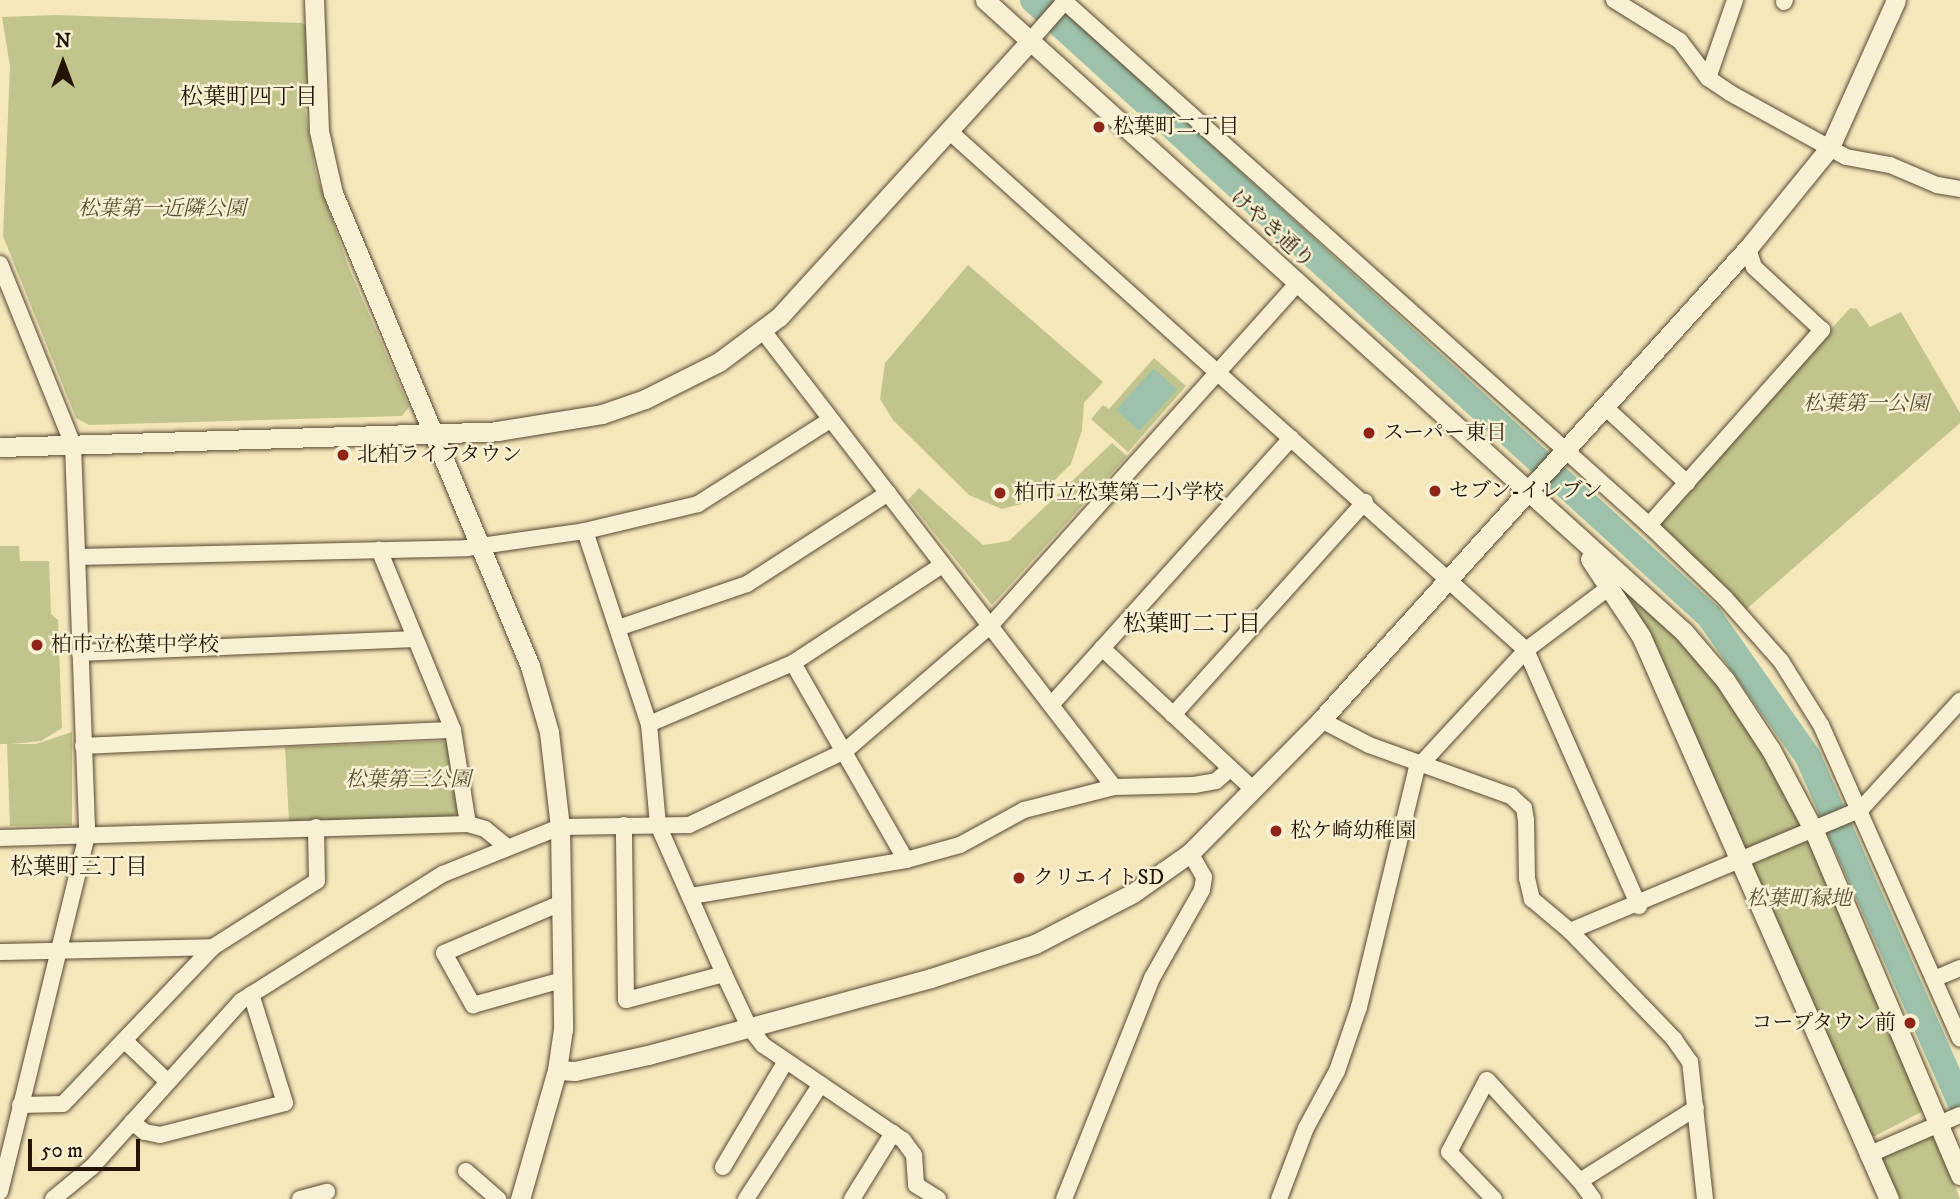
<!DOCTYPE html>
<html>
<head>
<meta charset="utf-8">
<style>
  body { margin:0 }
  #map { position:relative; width:1960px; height:1199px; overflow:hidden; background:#f4e8bb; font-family:"IM FELL DW Pica","Noto Serif JP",serif }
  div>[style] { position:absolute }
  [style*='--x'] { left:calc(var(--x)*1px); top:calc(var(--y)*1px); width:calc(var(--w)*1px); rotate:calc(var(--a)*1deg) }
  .green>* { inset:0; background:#c1c48c }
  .water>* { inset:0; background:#9dc1aa }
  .river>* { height:26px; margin:-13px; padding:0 13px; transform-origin:13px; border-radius:13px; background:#9dc1aa }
  .roads { filter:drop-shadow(0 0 2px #584932) drop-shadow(0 0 2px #584932) }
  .minor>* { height:16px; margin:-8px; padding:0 8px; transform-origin:8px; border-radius:8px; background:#f8f0d3 }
  .tertiary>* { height:19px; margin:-9.5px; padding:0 9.5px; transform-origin:9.5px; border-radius:9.5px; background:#f8f0d3 }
  .dots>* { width:19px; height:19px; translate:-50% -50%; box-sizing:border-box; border:4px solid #f8f0d3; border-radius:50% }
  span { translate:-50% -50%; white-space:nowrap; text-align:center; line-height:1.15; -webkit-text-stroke:5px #f8f0d3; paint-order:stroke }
  .poi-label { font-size:21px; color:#241404 }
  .left { translate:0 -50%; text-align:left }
  .right { translate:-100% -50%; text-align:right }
  .park-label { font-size:21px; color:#5b5234; font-style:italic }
  .street-label { font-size:21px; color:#241404 }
  .neighbourhood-label { font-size:23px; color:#241404 }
  .north { position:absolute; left:28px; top:28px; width:70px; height:70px; -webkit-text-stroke:5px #f8f0d3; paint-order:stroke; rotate:0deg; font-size:19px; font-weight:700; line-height:28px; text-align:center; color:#241404 }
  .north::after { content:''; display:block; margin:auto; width:24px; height:32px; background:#241404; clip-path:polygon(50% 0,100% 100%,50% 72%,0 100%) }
  .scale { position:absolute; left:28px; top:1139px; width:112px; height:32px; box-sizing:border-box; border:4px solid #241404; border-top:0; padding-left:9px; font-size:21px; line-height:24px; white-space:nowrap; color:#241404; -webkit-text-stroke:5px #f8f0d3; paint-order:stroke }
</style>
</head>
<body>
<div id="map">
  <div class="green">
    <i style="clip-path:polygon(55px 15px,302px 23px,308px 27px,311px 108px,305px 109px,316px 174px,349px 268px,409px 407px,402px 416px,89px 425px,76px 418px,3px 236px,10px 66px,2px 17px)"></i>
    <i style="clip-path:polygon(968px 265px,1103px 382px,1084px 403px,1082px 430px,1071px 464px,1033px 501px,1002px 509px,969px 495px,893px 420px,880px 399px,885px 363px)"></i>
    <i style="clip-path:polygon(1850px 308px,1857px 309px,1870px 327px,1901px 312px,1960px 413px,1960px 423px,1743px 612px,1655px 525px)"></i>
    <i style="clip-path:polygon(1154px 358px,1186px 386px,1128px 452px,1091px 419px,1103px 405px,1109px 409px)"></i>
    <i style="clip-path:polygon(1112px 443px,1127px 456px,992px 605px,908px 500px,919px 488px,983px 545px,1009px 541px)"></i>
    <i style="clip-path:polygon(0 546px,19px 546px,20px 561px,49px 561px,51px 614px,58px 620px,62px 728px,41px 741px,11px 744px,36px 744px,72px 732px,72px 825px,10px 826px,7px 744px,0 744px)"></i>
    <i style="clip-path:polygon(1627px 590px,1649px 604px,1737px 707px,1801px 823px,1799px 829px,1747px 851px,1741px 849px)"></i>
    <i style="clip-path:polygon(443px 741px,447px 745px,458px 811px,453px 816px,289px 822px,285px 747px)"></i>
    <i style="clip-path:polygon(1804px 842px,1810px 844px,1925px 1110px,1875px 1136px,1868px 1136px,1750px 869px,1753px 864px)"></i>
    <i style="clip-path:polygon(1931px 1134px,1937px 1137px,1960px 1199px,1896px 1199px,1880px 1162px,1882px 1156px)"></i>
  </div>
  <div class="water">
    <i style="clip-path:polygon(1154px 368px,1177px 390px,1139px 431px,1116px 410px)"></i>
  </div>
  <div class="river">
    <i style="--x:1033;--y:0;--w:915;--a:42.34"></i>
    <i style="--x:1709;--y:616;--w:172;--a:54.9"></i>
    <i style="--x:1808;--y:757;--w:377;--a:66.2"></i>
  </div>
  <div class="roads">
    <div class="minor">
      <i style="--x:1063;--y:0;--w:787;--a:41.86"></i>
      <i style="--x:1649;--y:525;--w:105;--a:43.8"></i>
      <i style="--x:1725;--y:598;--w:84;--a:48.4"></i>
      <i style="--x:1781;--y:661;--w:75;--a:58"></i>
      <i style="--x:1821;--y:725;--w:343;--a:66.1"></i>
      <i style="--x:1614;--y:0;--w:78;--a:31.8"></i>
      <i style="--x:1680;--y:41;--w:46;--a:52.9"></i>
      <i style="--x:1708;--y:78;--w:27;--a:34"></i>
      <i style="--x:1730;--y:93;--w:132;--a:28.9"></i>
      <i style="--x:1846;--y:157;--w:45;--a:10.3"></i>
      <i style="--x:1890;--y:165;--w:51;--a:23.1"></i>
      <i style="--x:1937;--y:185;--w:23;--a:10"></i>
      <i style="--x:1784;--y:2;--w:2;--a:-63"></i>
      <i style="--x:1030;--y:41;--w:55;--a:-48.7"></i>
      <i style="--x:1708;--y:78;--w:83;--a:-70.9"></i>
      <i style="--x:949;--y:131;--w:776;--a:41.97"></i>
      <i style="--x:1526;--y:650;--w:280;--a:66.2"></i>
      <i style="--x:0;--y:264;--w:195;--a:68"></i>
      <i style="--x:73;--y:445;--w:390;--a:87.9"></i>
      <i style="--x:87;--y:835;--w:367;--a:103.7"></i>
      <i style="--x:763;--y:331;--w:575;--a:52.41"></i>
      <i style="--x:1605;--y:407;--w:112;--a:42.8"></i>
      <i style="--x:1649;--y:525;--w:261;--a:-48.4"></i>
      <i style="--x:1822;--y:330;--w:93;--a:-137.2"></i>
      <i style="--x:1754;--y:267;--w:20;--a:-108"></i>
      <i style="--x:585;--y:531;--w:116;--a:-13.4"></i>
      <i style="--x:698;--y:504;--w:156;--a:-32.5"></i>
      <i style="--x:77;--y:557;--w:390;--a:-1.3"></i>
      <i style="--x:467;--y:548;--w:119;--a:-8.2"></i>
      <i style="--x:585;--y:531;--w:203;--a:71.7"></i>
      <i style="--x:649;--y:724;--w:101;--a:84.9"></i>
      <i style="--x:658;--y:825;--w:163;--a:66.1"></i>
      <i style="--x:724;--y:974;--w:101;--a:165.1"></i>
      <i style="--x:626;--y:1000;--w:175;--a:-90.7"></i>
      <i style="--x:618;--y:628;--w:136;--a:-18.8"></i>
      <i style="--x:747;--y:584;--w:168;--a:-32.8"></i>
      <i style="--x:1102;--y:648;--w:208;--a:43.1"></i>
      <i style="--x:80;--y:653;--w:334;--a:-2.4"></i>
      <i style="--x:793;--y:663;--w:227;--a:60.2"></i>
      <i style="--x:1051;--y:705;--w:359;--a:-48"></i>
      <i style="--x:1173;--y:715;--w:287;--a:-48"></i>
      <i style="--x:1321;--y:720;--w:54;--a:27.5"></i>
      <i style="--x:1369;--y:745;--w:151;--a:19.8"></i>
      <i style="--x:1511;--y:796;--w:18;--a:43"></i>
      <i style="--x:1524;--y:808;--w:12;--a:81"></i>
      <i style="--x:1526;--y:820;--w:58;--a:89"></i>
      <i style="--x:1527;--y:878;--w:22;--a:77"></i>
      <i style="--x:1532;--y:899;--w:50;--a:40.1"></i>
      <i style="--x:649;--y:724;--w:156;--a:-23"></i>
      <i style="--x:793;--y:663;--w:178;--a:-33.3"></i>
      <i style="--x:83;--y:746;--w:370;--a:-2.5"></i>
      <i style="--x:1420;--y:765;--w:156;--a:-47.3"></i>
      <i style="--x:1526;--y:650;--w:106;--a:-37"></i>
      <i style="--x:468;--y:824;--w:18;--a:16"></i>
      <i style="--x:485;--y:829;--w:27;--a:39"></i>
      <i style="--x:0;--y:838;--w:468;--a:-1.7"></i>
      <i style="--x:468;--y:824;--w:95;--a:-99.1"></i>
      <i style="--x:453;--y:730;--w:195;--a:-112.3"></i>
      <i style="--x:691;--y:896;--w:218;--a:-9.5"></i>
      <i style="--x:906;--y:860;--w:56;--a:-15.5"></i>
      <i style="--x:960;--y:845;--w:73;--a:-28.7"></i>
      <i style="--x:1024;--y:810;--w:93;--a:-14.3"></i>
      <i style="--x:1114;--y:787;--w:80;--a:-1.4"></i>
      <i style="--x:1194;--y:785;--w:22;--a:-10"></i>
      <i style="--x:1216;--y:781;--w:18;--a:-41"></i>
      <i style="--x:561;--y:903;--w:127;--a:156.9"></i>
      <i style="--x:444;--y:953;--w:60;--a:60.9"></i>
      <i style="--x:473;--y:1005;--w:92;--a:-15.7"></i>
      <i style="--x:0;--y:952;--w:213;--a:-1.3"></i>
      <i style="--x:724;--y:974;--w:59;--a:64.7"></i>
      <i style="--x:749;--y:1027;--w:23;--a:52"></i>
      <i style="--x:763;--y:1045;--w:169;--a:34.2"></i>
      <i style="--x:903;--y:1140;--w:19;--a:54"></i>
      <i style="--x:914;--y:1155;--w:30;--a:86"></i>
      <i style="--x:916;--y:1185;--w:26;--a:32"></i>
      <i style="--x:1934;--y:979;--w:28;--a:-23"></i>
      <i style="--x:125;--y:1041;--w:58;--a:43.6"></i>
      <i style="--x:20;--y:1105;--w:43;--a:-1.3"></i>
      <i style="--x:63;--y:1104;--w:217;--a:-46.3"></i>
      <i style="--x:213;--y:947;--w:123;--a:-32.4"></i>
      <i style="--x:317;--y:881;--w:54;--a:-91.1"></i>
      <i style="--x:132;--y:1122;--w:16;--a:38"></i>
      <i style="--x:145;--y:1132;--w:15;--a:11"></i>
      <i style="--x:160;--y:1135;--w:129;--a:-14.4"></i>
      <i style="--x:285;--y:1103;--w:114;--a:-107.3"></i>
      <i style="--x:1868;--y:1155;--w:100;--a:-23.5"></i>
      <i style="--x:723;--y:1167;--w:123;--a:-59.3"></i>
      <i style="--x:466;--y:1171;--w:43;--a:41.2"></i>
      <i style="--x:1580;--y:1181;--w:22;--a:54"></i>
      <i style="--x:53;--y:1199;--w:50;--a:-39.4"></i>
      <i style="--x:92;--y:1167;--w:223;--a:-48.1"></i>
      <i style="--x:241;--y:1001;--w:239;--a:-32.2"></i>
      <i style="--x:443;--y:874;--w:126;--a:-21.9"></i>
      <i style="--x:560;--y:827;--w:129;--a:-0.9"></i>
      <i style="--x:689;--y:825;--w:173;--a:-25.4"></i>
      <i style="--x:845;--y:751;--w:191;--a:-40.8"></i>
      <i style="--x:990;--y:626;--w:461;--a:-48.1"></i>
      <i style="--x:300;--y:1199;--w:28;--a:-15"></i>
      <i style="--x:746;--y:1199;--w:137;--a:-56.9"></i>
      <i style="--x:852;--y:1199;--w:78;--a:-58.2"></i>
      <i style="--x:1064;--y:1199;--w:238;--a:-68.3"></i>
      <i style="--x:1152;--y:978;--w:101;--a:-60.4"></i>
      <i style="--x:1202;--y:890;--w:13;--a:-81"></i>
      <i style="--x:1204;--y:877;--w:28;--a:-120"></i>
      <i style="--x:1279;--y:1199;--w:76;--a:-69.2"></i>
      <i style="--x:1306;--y:1128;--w:65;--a:-61.5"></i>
      <i style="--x:1337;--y:1071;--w:68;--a:-71"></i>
      <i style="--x:1359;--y:1007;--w:250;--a:-76.4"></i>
      <i style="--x:1494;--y:1199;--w:65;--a:-133.8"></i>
      <i style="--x:1449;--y:1152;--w:81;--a:-62.2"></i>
      <i style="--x:1487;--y:1080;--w:137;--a:47.4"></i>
      <i style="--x:1580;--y:1181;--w:137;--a:-32.2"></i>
      <i style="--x:1705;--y:1199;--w:138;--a:-96.2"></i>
      <i style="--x:1690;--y:1062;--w:28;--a:-125"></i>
      <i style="--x:1674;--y:1039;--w:150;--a:-133.9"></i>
      <i style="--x:1570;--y:931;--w:316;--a:-22.7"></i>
      <i style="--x:1861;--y:809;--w:147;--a:-47.5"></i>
    </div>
    <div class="tertiary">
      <i style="--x:314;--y:0;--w:131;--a:87.8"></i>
      <i style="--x:319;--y:131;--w:64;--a:77.3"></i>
      <i style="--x:333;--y:193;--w:512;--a:67.39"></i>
      <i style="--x:530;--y:666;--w:69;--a:73.9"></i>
      <i style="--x:549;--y:732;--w:96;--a:83.4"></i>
      <i style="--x:560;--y:827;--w:202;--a:89.1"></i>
      <i style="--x:563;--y:1029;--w:41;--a:98.3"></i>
      <i style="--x:557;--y:1070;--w:134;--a:106"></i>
      <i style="--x:985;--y:0;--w:942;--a:42.12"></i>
      <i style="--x:1684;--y:632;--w:63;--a:49.5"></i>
      <i style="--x:1725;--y:680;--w:84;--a:56.7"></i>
      <i style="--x:1771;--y:750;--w:92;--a:62"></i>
      <i style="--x:1814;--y:831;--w:374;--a:67"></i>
      <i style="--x:0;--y:447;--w:497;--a:-1.8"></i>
      <i style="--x:497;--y:431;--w:106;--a:-9.2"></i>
      <i style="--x:602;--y:414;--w:46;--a:-19.2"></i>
      <i style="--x:645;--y:399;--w:83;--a:-26.6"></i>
      <i style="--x:719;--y:362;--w:75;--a:-36.9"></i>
      <i style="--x:779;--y:317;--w:373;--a:-47.7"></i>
      <i style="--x:1590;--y:559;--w:92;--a:56.5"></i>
      <i style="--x:1641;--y:636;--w:615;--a:66.23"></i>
      <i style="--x:557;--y:1070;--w:18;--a:3"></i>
      <i style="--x:575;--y:1071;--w:75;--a:-12.4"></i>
      <i style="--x:648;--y:1055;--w:293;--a:-15.2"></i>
      <i style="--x:931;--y:978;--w:109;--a:-18.1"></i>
      <i style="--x:1035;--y:944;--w:110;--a:-27.5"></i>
      <i style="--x:1133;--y:893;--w:70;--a:-35.1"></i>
      <i style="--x:1190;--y:853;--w:187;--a:-45.4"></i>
      <i style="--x:1321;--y:720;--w:636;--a:-47.87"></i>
      <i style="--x:1748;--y:248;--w:130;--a:-50.9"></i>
      <i style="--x:1830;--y:147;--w:161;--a:-65.8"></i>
    </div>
  </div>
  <div class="dots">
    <i style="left:1099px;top:127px;background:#8f2418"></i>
    <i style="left:1369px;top:433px;background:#8f2418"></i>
    <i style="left:343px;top:455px;background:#8f2418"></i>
    <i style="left:1435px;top:491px;background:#8f2418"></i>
    <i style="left:1000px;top:493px;background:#8f2418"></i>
    <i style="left:37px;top:645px;background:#8f2418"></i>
    <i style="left:1276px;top:831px;background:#8f2418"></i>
    <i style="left:1019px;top:878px;background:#8f2418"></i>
    <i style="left:1910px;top:1023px;background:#8f2418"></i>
  </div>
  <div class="poi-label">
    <span class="left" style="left:1113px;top:127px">松葉町二丁目</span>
    <span class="left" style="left:1383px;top:433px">スーパー東日</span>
    <span class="left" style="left:357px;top:455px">北柏ライフタウン</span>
    <span class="left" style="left:1449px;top:491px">セブン-イレブン</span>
    <span class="left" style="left:1014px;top:493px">柏市立松葉第二小学校</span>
    <span class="left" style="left:51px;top:645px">柏市立松葉中学校</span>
    <span class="left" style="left:1290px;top:831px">松ケ崎幼稚園</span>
    <span class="left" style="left:1033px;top:878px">クリエイトSD</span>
    <span class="right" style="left:1896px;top:1023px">コープタウン前</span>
  </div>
  <div class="park-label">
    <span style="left:162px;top:209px">松葉第一近隣公園</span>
    <span style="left:1866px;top:404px">松葉第一公園</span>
    <span style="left:408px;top:780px">松葉第三公園</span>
    <span style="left:1799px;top:899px">松葉町緑地</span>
  </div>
  <div class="street-label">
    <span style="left:1272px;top:229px;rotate:42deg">けやき通り</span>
  </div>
  <div class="neighbourhood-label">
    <span style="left:249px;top:98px">松葉町四丁目</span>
    <span style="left:1192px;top:625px">松葉町二丁目</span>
    <span style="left:79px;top:868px">松葉町三丁目</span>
  </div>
  <div class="north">N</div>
  <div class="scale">50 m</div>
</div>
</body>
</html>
